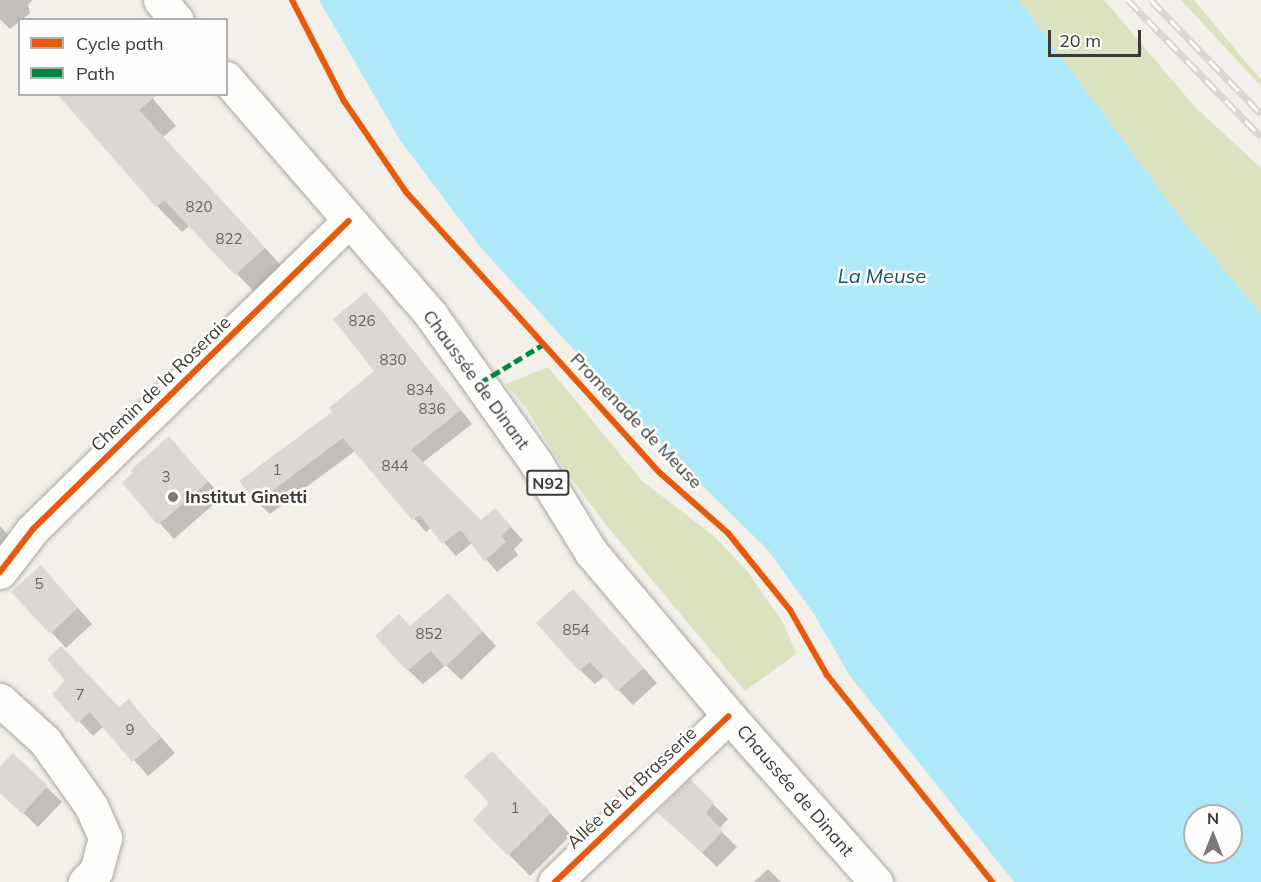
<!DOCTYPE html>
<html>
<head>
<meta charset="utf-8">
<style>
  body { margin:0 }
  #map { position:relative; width:1261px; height:882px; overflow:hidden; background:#f3efe9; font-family:Mulish,sans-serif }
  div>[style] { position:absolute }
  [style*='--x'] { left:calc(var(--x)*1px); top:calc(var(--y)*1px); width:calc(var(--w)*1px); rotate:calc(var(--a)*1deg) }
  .green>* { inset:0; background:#dbe2bf }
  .water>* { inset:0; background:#ade9f8 }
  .shadow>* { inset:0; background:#0003 }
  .building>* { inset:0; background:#dbd7d5 }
  .roads { filter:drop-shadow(0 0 2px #aaa6a2) drop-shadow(0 0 2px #aaa6a2) }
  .minor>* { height:33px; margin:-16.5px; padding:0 16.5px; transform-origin:16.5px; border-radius:16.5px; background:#fdfdfc }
  .major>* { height:33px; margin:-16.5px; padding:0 16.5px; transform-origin:16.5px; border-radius:16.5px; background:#fdfdfc }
  .rail>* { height:7px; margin-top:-3.5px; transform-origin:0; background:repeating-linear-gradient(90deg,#fefefe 0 14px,#d7d6d5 0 28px); box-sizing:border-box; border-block:2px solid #d7d6d5 }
  .quiet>* { height:4.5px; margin-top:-2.25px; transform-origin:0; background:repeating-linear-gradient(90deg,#00873e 0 9px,transparent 0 13.5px) }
  .cycleway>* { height:6px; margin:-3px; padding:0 3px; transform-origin:3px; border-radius:3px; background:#e8590c }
  .dots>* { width:16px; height:16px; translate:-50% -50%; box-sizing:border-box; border:3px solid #fefefe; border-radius:50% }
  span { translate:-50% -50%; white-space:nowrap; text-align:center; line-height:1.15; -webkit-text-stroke:5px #fefefe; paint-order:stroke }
  .number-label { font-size:15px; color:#666360 }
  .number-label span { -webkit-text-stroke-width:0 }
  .shield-label span { padding:2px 4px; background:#fefefe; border:2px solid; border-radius:4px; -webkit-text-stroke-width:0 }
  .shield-label { font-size:16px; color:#3d3a36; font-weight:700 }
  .street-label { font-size:18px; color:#3d3a36 }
  .poi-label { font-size:18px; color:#3d3a36; font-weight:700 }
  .left { translate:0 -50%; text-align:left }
  .water-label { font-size:20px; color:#0b5667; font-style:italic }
  .legend { position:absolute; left:18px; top:18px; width:210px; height:78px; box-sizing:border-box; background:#fefefe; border:2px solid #b1b0ae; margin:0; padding:8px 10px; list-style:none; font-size:18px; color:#3d3a36 }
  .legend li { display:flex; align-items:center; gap:12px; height:30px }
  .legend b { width:30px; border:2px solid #b1b0ae }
  .north { position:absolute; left:1183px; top:804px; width:60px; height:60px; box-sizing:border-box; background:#fefefe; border:2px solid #b1b0ae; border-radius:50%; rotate:0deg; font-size:16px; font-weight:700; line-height:24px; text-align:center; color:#3d3a36 }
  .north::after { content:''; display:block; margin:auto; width:21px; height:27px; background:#7d7975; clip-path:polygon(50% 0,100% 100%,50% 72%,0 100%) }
  .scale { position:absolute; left:1048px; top:30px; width:93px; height:27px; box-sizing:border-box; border:3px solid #3d3a36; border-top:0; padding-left:8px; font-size:18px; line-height:21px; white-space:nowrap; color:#3d3a36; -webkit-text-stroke:4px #fefefe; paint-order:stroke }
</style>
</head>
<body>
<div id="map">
  <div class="green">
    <i style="clip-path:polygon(1019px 0,1104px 0,1195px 107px,1261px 168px,1261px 314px,1180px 217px)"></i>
    <i style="clip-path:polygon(1181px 0,1194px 0,1261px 80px,1261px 86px)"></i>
    <i style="clip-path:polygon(548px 367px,642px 481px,714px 536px,747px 571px,784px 624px,796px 654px,745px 691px,606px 525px,562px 466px,526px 408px,506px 384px)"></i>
  </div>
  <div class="water">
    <i style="clip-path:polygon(evenodd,319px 0,1019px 0,1180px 217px,1261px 314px,1261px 882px,1014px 882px,850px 676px,814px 614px,768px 550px,661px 445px,482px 249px,400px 140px,319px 0,1195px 816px,1231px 816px,1231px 852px,1195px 852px,1195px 816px)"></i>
  </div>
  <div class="shadow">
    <i style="clip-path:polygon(0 0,33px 0,28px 4px,30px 13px,10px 29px,0 19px)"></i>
    <i style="clip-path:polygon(60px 94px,149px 94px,176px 126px,163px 137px,289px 274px,261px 299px,190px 225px,182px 232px,157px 206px)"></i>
    <i style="clip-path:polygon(378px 307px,472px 424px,422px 463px,481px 522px,495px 510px,523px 540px,514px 549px,518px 555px,497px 572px,472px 543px,456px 556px,431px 528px,426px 532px,355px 451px,270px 514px,257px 502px,334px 412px,376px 371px)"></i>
    <i style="clip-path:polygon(169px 438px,222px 497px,174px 539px,124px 483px)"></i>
    <i style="clip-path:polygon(0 526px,12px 540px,0 550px)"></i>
    <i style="clip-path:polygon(55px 582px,92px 624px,66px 648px,14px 592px)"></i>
    <i style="clip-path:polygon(588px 606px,657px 683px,633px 705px,605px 676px,595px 684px,580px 670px)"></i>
    <i style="clip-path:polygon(462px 609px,496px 646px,461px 680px,446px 665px,423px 684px,408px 670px,410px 628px)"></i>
    <i style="clip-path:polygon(54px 694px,119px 709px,129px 701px,175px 753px,148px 776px,104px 726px,93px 736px)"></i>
    <i style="clip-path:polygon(13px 755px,62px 802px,38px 827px,0 791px,0 768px)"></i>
    <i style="clip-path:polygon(513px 774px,571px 835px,530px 876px,475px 820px)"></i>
    <i style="clip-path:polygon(690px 781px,728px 819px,719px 829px,737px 847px,717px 867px,674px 826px)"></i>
    <i style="clip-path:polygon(768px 869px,781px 882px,754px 882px)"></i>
  </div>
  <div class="building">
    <i style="clip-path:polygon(57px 94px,158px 94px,139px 110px,265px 248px,235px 275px,164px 200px,156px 207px)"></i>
    <i style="clip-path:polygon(366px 292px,461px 410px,411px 450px,481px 520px,495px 508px,511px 526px,502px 536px,506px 542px,484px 561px,461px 530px,442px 544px,420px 515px,412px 520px,343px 438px,256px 503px,239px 481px,332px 412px,329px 408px,374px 371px,333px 319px)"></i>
    <i style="clip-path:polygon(169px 436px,208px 482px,158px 525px,122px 483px,132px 473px,131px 470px)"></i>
    <i style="clip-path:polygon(41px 565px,78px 608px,50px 634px,11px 592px)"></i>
    <i style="clip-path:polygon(573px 589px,644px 668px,617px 691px,590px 662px,579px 671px,536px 623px)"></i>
    <i style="clip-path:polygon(448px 593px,483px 631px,445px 667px,431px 651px,407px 671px,375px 636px,399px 614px,410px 626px)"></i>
    <i style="clip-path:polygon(61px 646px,119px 707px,129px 699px,161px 738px,132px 762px,90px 712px,77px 723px,52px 694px,65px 681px,47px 659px)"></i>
    <i style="clip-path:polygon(492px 751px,551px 813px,508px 856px,473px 820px,489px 803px,464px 776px)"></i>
    <i style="clip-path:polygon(13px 753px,48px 786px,22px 814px,0 793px,0 766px)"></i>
    <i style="clip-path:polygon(690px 779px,714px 803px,706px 813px,723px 831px,702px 853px,657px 812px)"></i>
  </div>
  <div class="roads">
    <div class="minor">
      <i style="--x:0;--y:572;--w:54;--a:-52.5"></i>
      <i style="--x:33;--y:529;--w:441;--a:-44.3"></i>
      <i style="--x:0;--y:700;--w:61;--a:42.3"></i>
      <i style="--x:45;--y:741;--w:80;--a:54.7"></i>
      <i style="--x:91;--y:806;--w:35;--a:66"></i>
      <i style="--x:105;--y:838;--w:34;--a:105"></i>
      <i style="--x:96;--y:871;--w:16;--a:135"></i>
      <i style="--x:555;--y:882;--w:240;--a:-43.7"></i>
    </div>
    <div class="major">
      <i style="--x:160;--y:0;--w:26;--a:50"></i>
      <i style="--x:226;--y:78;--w:313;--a:49.1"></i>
      <i style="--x:431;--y:315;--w:181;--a:54.6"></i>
      <i style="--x:536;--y:463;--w:105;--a:58.3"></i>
      <i style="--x:591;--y:552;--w:214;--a:49.9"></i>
      <i style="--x:729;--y:716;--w:222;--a:48.5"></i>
    </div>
  </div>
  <div class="rail">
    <i style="--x:1128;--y:0;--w:191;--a:45.8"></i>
    <i style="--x:1151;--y:0;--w:158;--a:46"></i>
  </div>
  <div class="quiet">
    <i style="--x:480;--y:383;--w:73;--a:-31.5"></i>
  </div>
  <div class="cycleway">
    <i style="--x:292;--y:0;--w:114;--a:62.8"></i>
    <i style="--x:344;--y:101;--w:110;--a:55.7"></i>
    <i style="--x:406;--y:192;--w:379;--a:47.9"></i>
    <i style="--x:660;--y:473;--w:91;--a:41.4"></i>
    <i style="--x:728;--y:533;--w:99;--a:51.2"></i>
    <i style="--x:790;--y:610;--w:75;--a:60.4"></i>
    <i style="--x:827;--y:675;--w:265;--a:51.4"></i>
    <i style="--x:0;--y:572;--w:54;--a:-52.5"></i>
    <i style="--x:33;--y:529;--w:441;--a:-44.3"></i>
    <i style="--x:555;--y:882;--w:240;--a:-43.7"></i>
  </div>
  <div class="dots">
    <i style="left:173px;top:497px;background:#7d7975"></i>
  </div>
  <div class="number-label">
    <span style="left:199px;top:207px">820</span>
    <span style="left:229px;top:239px">822</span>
    <span style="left:362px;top:321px">826</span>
    <span style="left:393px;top:360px">830</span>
    <span style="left:420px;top:390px">834</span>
    <span style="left:432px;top:409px">836</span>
    <span style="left:395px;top:466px">844</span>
    <span style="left:277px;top:470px">1</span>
    <span style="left:166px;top:477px">3</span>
    <span style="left:39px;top:584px">5</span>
    <span style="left:576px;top:630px">854</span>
    <span style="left:429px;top:634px">852</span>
    <span style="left:80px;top:695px">7</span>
    <span style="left:130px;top:730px">9</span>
    <span style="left:515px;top:808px">1</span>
  </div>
  <div class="shield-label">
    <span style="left:548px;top:483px">N92</span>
  </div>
  <div class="street-label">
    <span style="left:476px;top:380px;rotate:54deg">Chaussée de Dinant</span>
    <span style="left:161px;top:384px;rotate:-44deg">Chemin de la Roseraie</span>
    <span style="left:636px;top:421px;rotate:46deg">Promenade de Meuse</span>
    <span style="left:632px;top:788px;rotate:-43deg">Allée de la Brasserie</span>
    <span style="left:795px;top:791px;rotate:49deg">Chaussée de Dinant</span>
  </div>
  <div class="poi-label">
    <span class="left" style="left:185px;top:497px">Institut Ginetti</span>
  </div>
  <div class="water-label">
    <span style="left:882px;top:275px">La Meuse</span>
  </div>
  <ul class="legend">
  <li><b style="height:8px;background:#e8590c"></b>Cycle path</li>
  <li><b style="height:8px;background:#00873e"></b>Path</li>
  </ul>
  <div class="north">N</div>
  <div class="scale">20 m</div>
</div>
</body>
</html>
